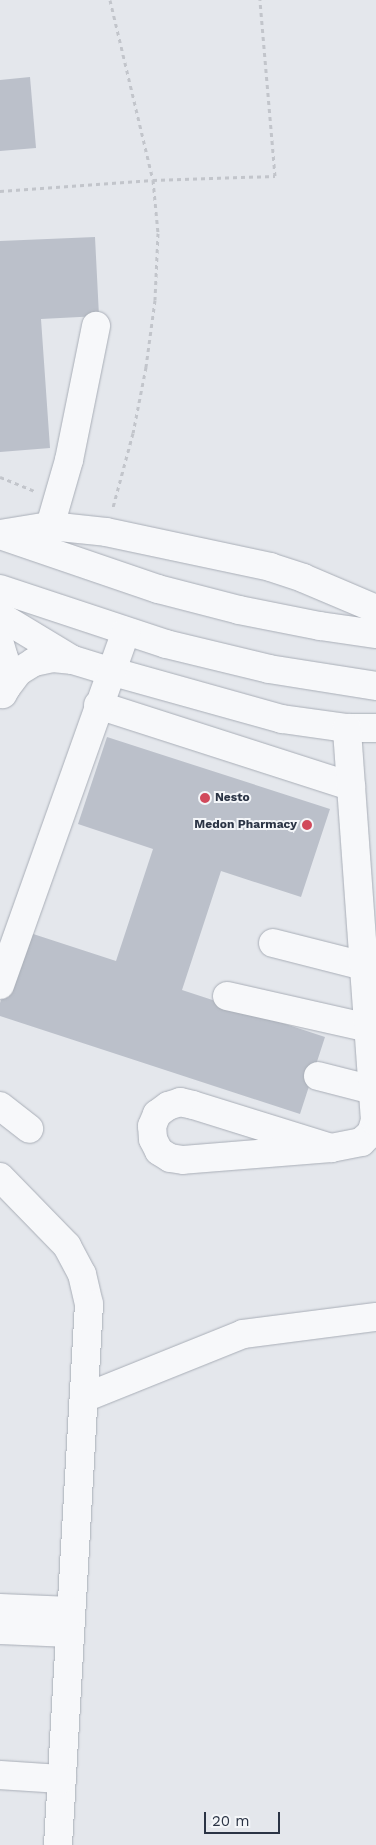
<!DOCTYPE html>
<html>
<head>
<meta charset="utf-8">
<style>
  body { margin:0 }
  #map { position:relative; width:376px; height:1845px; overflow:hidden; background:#e4e7ec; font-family:"Work Sans",sans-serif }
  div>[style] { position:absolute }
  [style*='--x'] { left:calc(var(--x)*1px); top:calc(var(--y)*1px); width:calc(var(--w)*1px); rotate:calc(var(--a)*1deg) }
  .building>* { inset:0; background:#bbc0ca }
  .path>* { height:3px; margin-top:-1.5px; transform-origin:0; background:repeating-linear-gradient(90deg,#c2c5cb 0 4px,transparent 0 8px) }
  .roads { filter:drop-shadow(0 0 1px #a9aeb7) drop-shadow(0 0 1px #a9aeb7) }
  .minor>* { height:28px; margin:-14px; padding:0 14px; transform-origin:14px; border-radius:14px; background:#f7f8fa }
  .dots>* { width:14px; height:14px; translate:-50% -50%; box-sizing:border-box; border:2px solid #f4f6f9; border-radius:50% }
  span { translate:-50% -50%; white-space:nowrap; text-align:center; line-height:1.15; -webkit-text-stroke:4px #f4f6f9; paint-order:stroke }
  .poi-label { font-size:12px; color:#2b3445; font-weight:700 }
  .left { translate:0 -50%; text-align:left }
  .right { translate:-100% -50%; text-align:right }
  .scale { position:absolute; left:204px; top:1812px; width:76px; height:22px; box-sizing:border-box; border:2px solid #2b3445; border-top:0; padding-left:6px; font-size:15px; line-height:18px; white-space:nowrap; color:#2b3445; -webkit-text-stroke:4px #f4f6f9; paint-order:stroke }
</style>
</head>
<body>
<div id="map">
  <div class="building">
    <i style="clip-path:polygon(30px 77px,36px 148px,0 151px,0 80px)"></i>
    <i style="clip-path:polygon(95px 237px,99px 316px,41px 319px,50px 448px,0 452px,0 241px)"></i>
    <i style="clip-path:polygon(107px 737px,330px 809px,301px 897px,221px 871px,182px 990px,325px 1037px,300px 1114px,0 1016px,0 1003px,24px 931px,116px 961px,153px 849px,78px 824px)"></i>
  </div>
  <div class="path">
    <i style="--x:110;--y:0;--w:185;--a:76.6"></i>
    <i style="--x:153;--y:180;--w:53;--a:84.6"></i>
    <i style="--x:158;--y:233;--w:67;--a:92.6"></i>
    <i style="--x:155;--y:300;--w:68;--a:97.7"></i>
    <i style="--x:146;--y:367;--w:67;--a:101.1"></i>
    <i style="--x:133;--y:433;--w:77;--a:105.1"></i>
    <i style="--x:0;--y:191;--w:153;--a:-4.1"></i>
    <i style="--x:153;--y:180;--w:122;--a:-1.9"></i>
    <i style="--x:275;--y:176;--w:177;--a:-94.9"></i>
    <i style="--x:0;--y:477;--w:37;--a:22"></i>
  </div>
  <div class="roads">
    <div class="minor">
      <i style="--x:50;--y:526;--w:69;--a:-73.9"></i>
      <i style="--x:69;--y:460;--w:137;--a:-78.6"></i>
      <i style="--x:0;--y:534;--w:51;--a:-9.1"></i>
      <i style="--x:50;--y:526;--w:56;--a:6.1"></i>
      <i style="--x:106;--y:532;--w:168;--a:12"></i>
      <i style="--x:270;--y:567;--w:35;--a:18"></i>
      <i style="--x:303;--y:578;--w:79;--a:23"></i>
      <i style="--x:0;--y:535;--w:167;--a:18.9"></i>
      <i style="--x:158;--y:589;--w:84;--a:14.5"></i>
      <i style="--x:239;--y:610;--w:83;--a:11.2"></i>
      <i style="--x:320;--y:626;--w:57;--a:8.1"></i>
      <i style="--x:0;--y:589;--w:175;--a:18.3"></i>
      <i style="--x:166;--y:644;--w:106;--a:13.6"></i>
      <i style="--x:269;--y:669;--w:108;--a:9"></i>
      <i style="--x:0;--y:616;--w:85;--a:31.1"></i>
      <i style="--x:73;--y:660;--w:39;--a:17"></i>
      <i style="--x:110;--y:671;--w:179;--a:15.6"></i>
      <i style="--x:282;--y:719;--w:66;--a:7.9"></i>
      <i style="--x:347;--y:728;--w:29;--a:0"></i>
      <i style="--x:0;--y:644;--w:15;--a:74"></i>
      <i style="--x:4;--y:658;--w:30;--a:86"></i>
      <i style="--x:6;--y:688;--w:7;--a:117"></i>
      <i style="--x:6;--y:688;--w:20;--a:-53"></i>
      <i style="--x:18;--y:672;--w:19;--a:-32"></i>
      <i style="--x:34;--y:662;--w:19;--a:-12"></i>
      <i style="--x:53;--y:658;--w:20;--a:6"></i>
      <i style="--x:98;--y:705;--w:266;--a:17.8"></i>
      <i style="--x:273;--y:943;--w:94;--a:14.2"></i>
      <i style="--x:0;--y:985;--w:375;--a:-70.4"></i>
      <i style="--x:227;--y:996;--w:146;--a:12.7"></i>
      <i style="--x:318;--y:1076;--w:57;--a:14.3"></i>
      <i style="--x:180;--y:1102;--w:13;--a:13"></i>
      <i style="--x:193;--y:1105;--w:145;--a:17.3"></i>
      <i style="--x:331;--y:1148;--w:148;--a:175.4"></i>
      <i style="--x:183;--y:1160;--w:13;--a:-171"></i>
      <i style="--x:170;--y:1158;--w:13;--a:-148"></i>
      <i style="--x:159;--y:1151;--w:13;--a:-117"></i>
      <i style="--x:153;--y:1139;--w:13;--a:-94"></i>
      <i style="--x:152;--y:1126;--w:13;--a:-67"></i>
      <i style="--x:157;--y:1114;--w:14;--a:-36"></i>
      <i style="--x:168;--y:1106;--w:13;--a:-18"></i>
      <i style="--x:0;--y:1106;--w:37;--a:38"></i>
      <i style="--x:331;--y:1148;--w:31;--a:-11"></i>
      <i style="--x:361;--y:1142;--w:13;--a:-42"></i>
      <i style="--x:371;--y:1133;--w:13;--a:-72"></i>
      <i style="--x:375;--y:1121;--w:394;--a:-94.1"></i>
      <i style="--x:0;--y:1177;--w:96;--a:45.8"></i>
      <i style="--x:67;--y:1246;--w:32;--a:62"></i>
      <i style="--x:82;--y:1274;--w:31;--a:77"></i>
      <i style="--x:89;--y:1304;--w:542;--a:93.28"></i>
      <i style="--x:84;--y:1398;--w:171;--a:-21.9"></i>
      <i style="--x:243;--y:1334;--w:134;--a:-7.3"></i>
      <i style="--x:0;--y:1608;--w:71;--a:2.4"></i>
      <i style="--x:0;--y:1630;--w:70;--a:2.5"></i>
      <i style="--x:0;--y:1775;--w:62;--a:3.7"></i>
    </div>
  </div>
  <div class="dots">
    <i style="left:205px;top:798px;background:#d1495b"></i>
    <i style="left:307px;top:825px;background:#d1495b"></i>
  </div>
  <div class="poi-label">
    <span class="left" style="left:215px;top:798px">Nesto</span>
    <span class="right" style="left:297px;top:825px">Medon Pharmacy</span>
  </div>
  <div class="scale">20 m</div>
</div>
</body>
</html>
